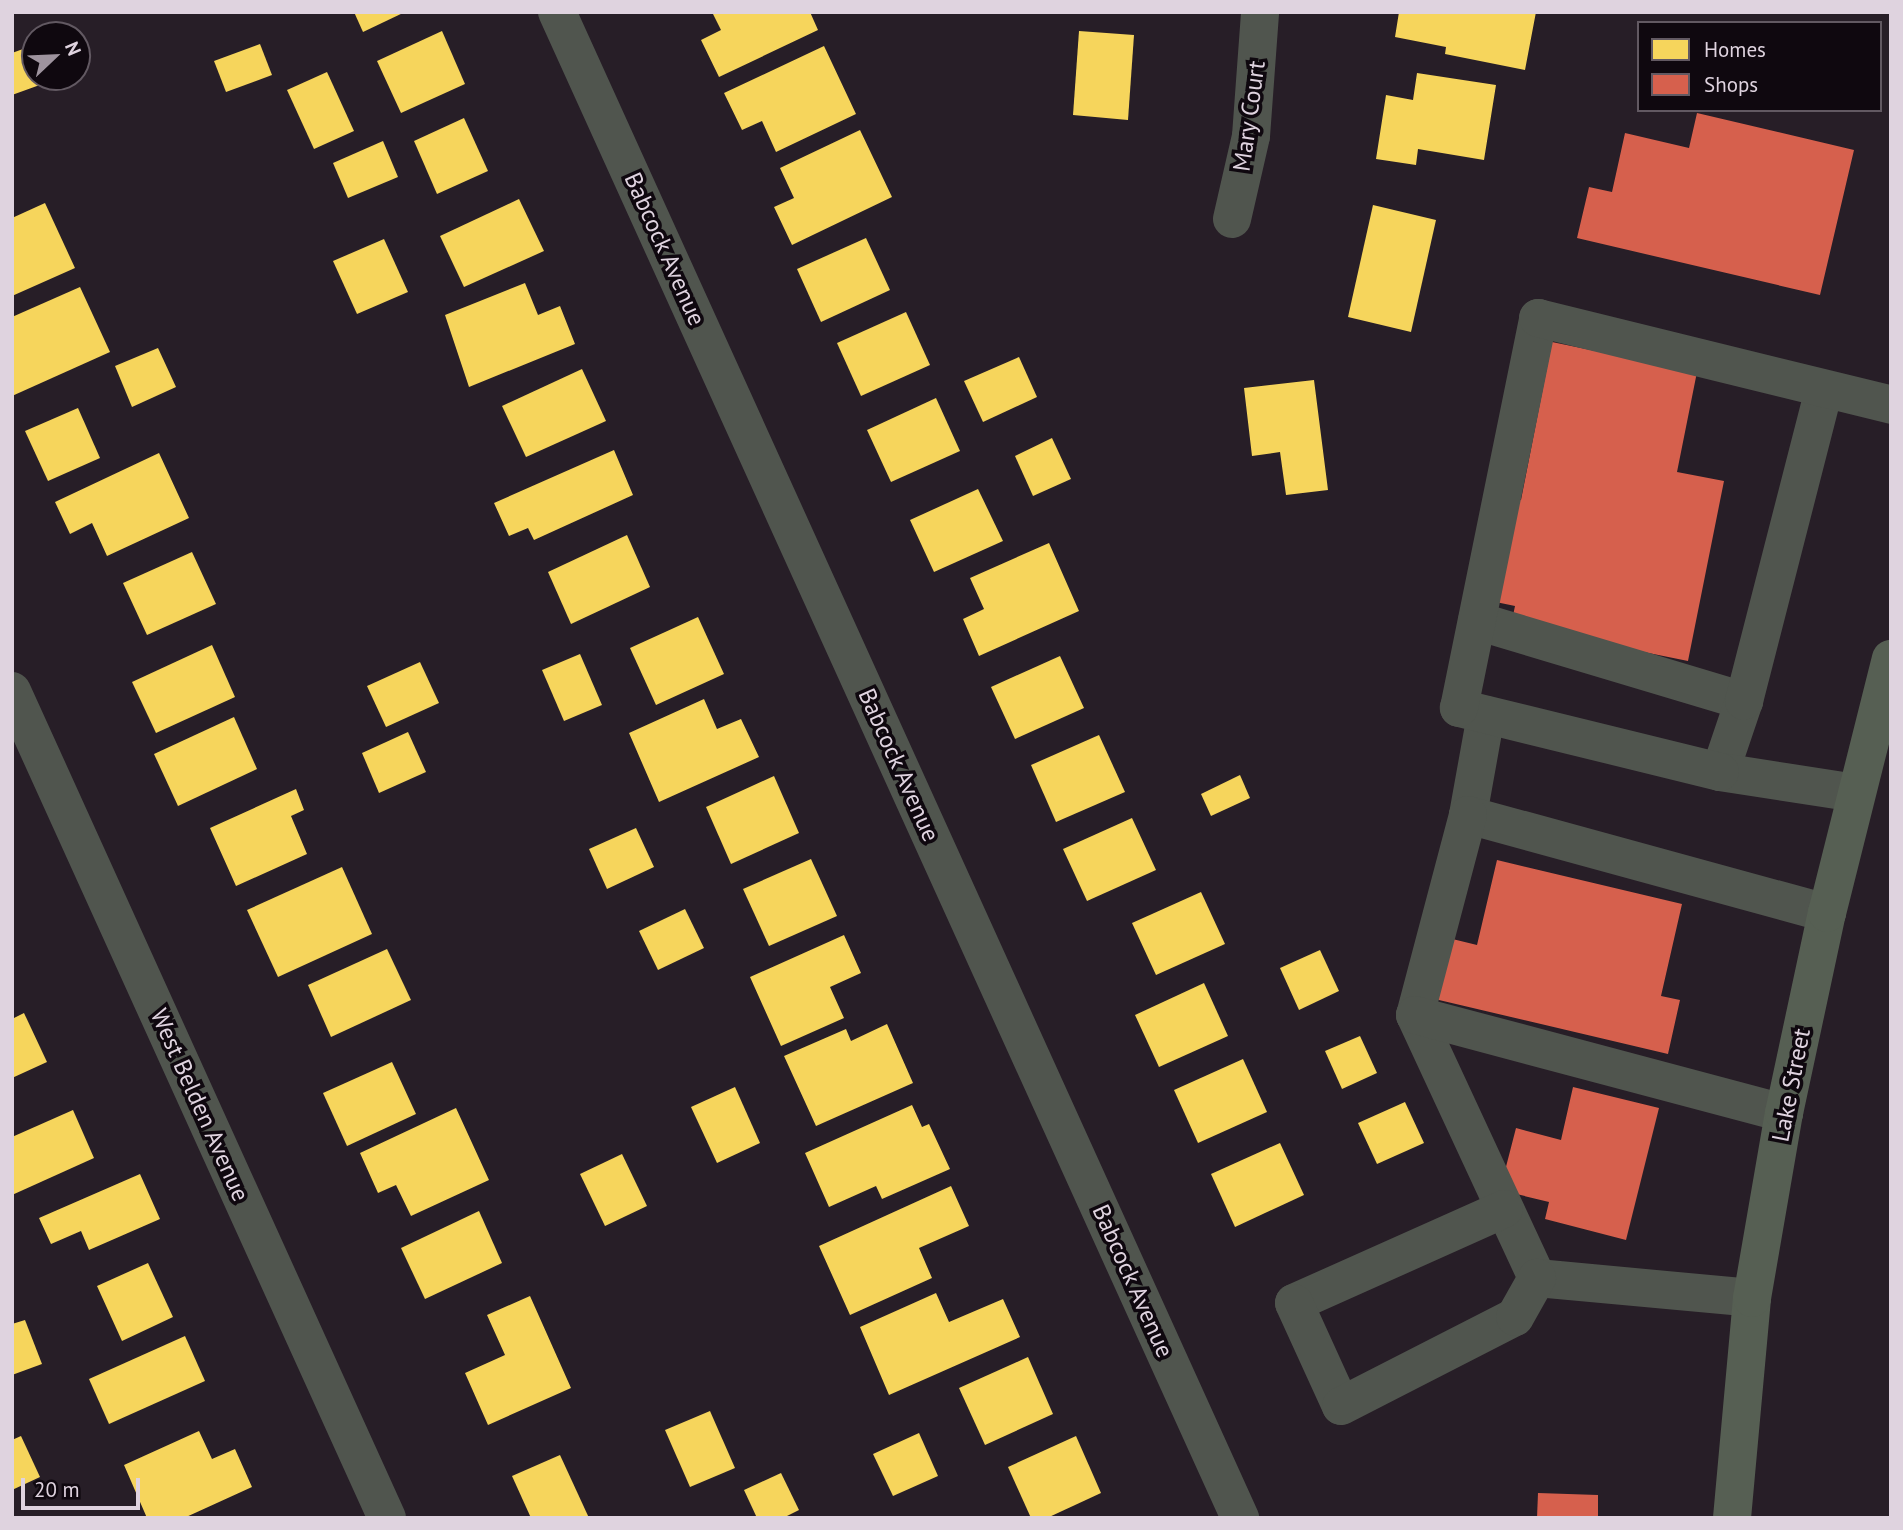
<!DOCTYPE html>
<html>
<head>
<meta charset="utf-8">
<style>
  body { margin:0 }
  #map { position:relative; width:1903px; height:1530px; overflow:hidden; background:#271e27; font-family:"PT Sans",sans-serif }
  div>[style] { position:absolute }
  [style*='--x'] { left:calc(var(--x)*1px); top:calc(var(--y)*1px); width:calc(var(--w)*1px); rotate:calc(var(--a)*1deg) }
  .homes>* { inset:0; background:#f6d55c }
  .shops>* { inset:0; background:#d6604d }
  .minor>* { height:38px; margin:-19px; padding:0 19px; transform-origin:19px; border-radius:19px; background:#50554e }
  .major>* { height:38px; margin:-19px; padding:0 19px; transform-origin:19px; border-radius:19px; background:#565f53 }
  span { translate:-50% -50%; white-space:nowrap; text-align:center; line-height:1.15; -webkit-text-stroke:7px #0f080f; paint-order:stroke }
  .street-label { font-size:24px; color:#dfd3df }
  .frame { position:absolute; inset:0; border:14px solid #dfd3df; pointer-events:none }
  .legend { position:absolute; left:1637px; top:21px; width:245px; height:91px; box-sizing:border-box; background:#0f080f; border:2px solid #625962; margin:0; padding:9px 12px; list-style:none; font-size:21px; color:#dfd3df }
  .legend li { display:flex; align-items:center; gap:14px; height:35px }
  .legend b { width:35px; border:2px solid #625962 }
  .north { position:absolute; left:21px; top:21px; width:70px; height:70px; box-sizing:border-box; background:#0f080f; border:2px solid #625962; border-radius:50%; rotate:67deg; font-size:19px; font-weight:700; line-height:28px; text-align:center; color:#dfd3df }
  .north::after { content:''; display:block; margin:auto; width:24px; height:32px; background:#9f949f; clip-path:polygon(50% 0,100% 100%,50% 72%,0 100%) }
  .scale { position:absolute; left:21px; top:1478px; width:119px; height:32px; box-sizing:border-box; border:4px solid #dfd3df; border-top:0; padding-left:9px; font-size:21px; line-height:24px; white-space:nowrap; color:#dfd3df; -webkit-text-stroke:5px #0f080f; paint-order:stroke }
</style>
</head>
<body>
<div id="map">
  <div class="homes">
    <i style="clip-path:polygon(354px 12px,405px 12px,363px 32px)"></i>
    <i style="clip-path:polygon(712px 12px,810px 12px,818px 30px,719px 77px,701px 40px,721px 30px)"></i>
    <i style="clip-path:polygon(1399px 12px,1536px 12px,1525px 70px,1445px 54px,1446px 47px,1395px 37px)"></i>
    <i style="clip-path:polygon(442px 31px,465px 84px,401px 113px,377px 61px)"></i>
    <i style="clip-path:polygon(1079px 31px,1134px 35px,1128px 120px,1073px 115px)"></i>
    <i style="clip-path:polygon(260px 44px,272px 75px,226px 92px,214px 61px)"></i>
    <i style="clip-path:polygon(34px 45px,35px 77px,46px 77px,48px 82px,12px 95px,12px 53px)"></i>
    <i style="clip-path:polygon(824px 46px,856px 114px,776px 152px,762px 121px,742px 130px,724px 93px)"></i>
    <i style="clip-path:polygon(327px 72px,354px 131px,314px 149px,287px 90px)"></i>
    <i style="clip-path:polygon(1417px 73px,1496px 85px,1484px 160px,1418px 149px,1416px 165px,1376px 159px,1386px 95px,1413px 100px)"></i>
    <i style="clip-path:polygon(464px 118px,488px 171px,437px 194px,414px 141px)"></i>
    <i style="clip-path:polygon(860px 130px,892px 197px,792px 245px,774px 207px,794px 198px,780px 168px)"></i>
    <i style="clip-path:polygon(383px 141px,398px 177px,348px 198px,333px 163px)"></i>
    <i style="clip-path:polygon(519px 199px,544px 251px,464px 287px,440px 236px)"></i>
    <i style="clip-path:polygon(45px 203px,75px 268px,12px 296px,12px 218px)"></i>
    <i style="clip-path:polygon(1373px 205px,1436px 220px,1411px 332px,1348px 317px)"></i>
    <i style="clip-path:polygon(866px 238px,890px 290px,821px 322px,797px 269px)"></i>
    <i style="clip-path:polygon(384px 239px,408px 292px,357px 314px,333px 261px)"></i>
    <i style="clip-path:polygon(525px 283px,538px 315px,560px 306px,575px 344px,469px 387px,445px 315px)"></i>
    <i style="clip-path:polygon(80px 287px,110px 352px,12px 396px,12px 317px)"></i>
    <i style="clip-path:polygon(906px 312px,930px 365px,861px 396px,837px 343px)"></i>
    <i style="clip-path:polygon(158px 348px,176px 387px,132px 407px,115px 366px)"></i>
    <i style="clip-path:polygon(1019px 357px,1037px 397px,983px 422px,964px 381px)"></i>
    <i style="clip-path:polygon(582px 369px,606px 421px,526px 457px,502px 406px)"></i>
    <i style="clip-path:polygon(1314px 380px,1328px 490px,1286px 495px,1280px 452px,1252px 456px,1244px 388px)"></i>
    <i style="clip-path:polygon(936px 398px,960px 451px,891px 482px,867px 430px)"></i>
    <i style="clip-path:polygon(78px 408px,100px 458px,48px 481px,25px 431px)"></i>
    <i style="clip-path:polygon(1052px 438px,1071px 479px,1033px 496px,1015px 456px)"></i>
    <i style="clip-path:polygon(614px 450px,633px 495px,534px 540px,528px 528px,509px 536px,494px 503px)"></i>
    <i style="clip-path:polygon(159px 453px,189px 518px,107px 556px,92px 523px,70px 534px,55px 502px)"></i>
    <i style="clip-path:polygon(978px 489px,1003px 541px,934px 572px,910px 520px)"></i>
    <i style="clip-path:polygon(627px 535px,650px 587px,571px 624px,548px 572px)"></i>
    <i style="clip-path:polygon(1049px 543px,1079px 611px,979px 656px,963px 619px,984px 609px,970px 578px)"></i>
    <i style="clip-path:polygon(192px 552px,216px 604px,147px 635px,123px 583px)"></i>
    <i style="clip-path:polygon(698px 617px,724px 674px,656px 705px,630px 648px)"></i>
    <i style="clip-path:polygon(212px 645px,235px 697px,156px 733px,132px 682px)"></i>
    <i style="clip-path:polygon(580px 654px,602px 705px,564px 721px,542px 670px)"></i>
    <i style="clip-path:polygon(1060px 656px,1084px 708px,1015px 739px,991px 687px)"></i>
    <i style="clip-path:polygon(420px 662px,439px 703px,386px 727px,367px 686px)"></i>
    <i style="clip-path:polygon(704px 699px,717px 729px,741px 719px,759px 757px,659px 802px,629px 733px)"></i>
    <i style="clip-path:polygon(234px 717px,257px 769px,178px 806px,154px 754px)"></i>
    <i style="clip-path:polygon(408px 732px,426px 772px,379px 793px,362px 753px)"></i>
    <i style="clip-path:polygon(1099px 735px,1125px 792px,1056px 822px,1031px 765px)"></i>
    <i style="clip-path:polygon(1240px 775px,1250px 798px,1211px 816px,1201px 794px)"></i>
    <i style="clip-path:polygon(774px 776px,799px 833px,731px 864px,706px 807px)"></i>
    <i style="clip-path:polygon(296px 789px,304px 810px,291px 816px,307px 854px,236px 886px,210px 828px)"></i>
    <i style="clip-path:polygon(1132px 818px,1156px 870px,1087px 901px,1063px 849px)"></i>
    <i style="clip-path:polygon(636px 828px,654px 867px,607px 889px,589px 849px)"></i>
    <i style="clip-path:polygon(811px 859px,837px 916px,769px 946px,743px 889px)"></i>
    <i style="clip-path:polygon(342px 867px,372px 934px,278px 977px,247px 910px)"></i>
    <i style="clip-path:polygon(1201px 892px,1225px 944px,1156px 975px,1132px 923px)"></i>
    <i style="clip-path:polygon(685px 909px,704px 948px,658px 970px,639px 931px)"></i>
    <i style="clip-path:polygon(844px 935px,861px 973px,830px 987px,844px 1018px,781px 1046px,750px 977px)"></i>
    <i style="clip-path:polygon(387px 949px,411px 1000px,331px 1037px,308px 985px)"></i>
    <i style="clip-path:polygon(1320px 950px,1339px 991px,1299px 1010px,1280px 968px)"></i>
    <i style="clip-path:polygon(1204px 983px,1228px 1036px,1159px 1067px,1135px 1015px)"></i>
    <i style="clip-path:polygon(24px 1013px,47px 1062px,12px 1078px,12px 1019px)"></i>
    <i style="clip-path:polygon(887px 1024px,913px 1083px,816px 1126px,784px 1056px,846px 1029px,851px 1041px)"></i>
    <i style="clip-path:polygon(1360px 1036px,1377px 1073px,1342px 1089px,1325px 1051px)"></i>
    <i style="clip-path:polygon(1243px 1059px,1267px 1112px,1198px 1143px,1174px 1090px)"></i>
    <i style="clip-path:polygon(392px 1062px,416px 1114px,347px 1146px,323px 1093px)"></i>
    <i style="clip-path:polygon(735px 1087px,760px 1143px,717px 1163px,691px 1107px)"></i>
    <i style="clip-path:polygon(1405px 1102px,1424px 1143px,1377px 1164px,1358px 1123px)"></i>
    <i style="clip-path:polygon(912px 1105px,922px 1127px,929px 1124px,950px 1169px,882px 1199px,876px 1186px,829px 1207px,805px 1153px)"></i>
    <i style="clip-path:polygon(456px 1108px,489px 1180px,411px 1216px,396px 1185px,378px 1193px,360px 1153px)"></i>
    <i style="clip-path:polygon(73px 1110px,94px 1158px,12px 1195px,12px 1137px)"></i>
    <i style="clip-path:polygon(1280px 1143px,1304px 1195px,1235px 1227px,1211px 1174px)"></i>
    <i style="clip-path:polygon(622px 1154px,647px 1206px,605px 1226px,580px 1174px)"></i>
    <i style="clip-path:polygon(140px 1174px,160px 1219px,89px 1250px,81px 1231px,51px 1244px,39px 1218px)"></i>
    <i style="clip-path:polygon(951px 1186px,969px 1226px,919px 1248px,932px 1278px,850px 1315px,819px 1246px)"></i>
    <i style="clip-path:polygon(479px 1211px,502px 1263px,425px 1299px,401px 1248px)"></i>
    <i style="clip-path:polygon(148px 1263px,173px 1317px,122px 1341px,97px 1286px)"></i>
    <i style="clip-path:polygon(936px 1293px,949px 1322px,1003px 1299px,1020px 1337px,889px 1395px,860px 1327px)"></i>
    <i style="clip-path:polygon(530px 1296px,571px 1388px,488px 1425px,465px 1373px,505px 1355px,487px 1315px)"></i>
    <i style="clip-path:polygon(25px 1320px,42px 1364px,12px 1375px,12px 1324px)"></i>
    <i style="clip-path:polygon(185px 1336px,205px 1381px,109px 1424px,89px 1379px)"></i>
    <i style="clip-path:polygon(1028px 1357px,1053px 1414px,985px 1445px,959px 1388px)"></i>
    <i style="clip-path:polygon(710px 1411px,735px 1468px,690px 1487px,665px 1430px)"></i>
    <i style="clip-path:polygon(199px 1431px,212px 1459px,235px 1449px,252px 1487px,184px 1518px,147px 1518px,124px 1465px)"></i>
    <i style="clip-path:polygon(919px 1433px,938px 1476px,893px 1496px,873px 1454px)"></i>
    <i style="clip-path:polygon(21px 1436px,40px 1477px,12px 1490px,12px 1440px)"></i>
    <i style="clip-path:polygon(1076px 1436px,1101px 1493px,1047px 1518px,1031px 1518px,1008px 1467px)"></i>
    <i style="clip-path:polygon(560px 1455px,589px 1518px,531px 1518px,512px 1476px)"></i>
    <i style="clip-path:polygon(781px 1473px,799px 1510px,783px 1518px,757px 1518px,744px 1490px)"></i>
  </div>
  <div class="shops">
    <i style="clip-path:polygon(1697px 113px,1854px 150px,1820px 295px,1577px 238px,1589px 187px,1612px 192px,1625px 133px,1689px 148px)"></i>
    <i style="clip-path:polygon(1552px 342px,1697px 372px,1677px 472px,1724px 481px,1688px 661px,1511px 625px,1515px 606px,1491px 601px,1512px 498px,1521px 500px)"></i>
    <i style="clip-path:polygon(1497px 860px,1682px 904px,1661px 996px,1680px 1000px,1668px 1054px,1422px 996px,1436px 935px,1477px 945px)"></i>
    <i style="clip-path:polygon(1573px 1087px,1659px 1108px,1626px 1240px,1545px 1219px,1549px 1202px,1500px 1190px,1516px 1128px,1561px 1140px)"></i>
    <i style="clip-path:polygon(1538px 1493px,1598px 1495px,1598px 1518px,1537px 1518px)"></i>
  </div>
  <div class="minor">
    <i style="--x:557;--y:12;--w:1654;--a:65.6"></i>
    <i style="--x:1232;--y:219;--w:85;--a:-77.1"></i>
    <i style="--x:1251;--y:136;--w:124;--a:-85.8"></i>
    <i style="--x:1477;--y:621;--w:279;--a:16.7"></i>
    <i style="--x:12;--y:691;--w:908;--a:65.61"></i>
    <i style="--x:1486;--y:715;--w:102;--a:100.2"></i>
    <i style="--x:1468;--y:815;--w:372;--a:15.3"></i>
    <i style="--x:1720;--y:772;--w:75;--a:-71.3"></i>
    <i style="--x:1744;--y:701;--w:322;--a:-75.6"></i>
    <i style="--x:1856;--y:793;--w:138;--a:-171.2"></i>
    <i style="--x:1720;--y:772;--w:269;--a:-166.2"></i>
    <i style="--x:1459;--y:708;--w:398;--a:-78.5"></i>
    <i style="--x:1538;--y:318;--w:364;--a:13.8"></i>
    <i style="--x:1468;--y:815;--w:207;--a:104.8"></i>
    <i style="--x:1415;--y:1015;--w:290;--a:65.1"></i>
    <i style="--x:1537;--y:1278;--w:216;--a:5.3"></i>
    <i style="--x:1415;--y:1015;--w:382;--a:14.9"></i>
    <i style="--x:1504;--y:1209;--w:230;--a:155.9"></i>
    <i style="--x:1294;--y:1303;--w:113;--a:65.5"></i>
    <i style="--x:1341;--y:1406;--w:195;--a:-27.1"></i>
    <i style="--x:1515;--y:1317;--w:45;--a:-60.6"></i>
  </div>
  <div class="major">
    <i style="--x:1732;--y:1518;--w:221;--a:-84.8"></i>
    <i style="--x:1752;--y:1298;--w:188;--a:-80.2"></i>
    <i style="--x:1784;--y:1113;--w:205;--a:-77.9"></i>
    <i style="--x:1827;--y:913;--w:262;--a:-75.9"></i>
  </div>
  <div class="street-label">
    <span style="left:1249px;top:116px;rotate:-82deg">Mary Court</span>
    <span style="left:665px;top:249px;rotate:66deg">Babcock Avenue</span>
    <span style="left:899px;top:765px;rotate:66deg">Babcock Avenue</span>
    <span style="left:1791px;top:1085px;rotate:-79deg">Lake Street</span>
    <span style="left:200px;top:1105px;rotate:66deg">West Belden Avenue</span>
    <span style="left:1133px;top:1281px;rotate:66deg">Babcock Avenue</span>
  </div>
  <div class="frame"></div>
  <ul class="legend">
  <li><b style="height:19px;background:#f6d55c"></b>Homes</li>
  <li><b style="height:19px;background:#d6604d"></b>Shops</li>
  </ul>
  <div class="north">N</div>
  <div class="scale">20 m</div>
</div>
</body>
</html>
